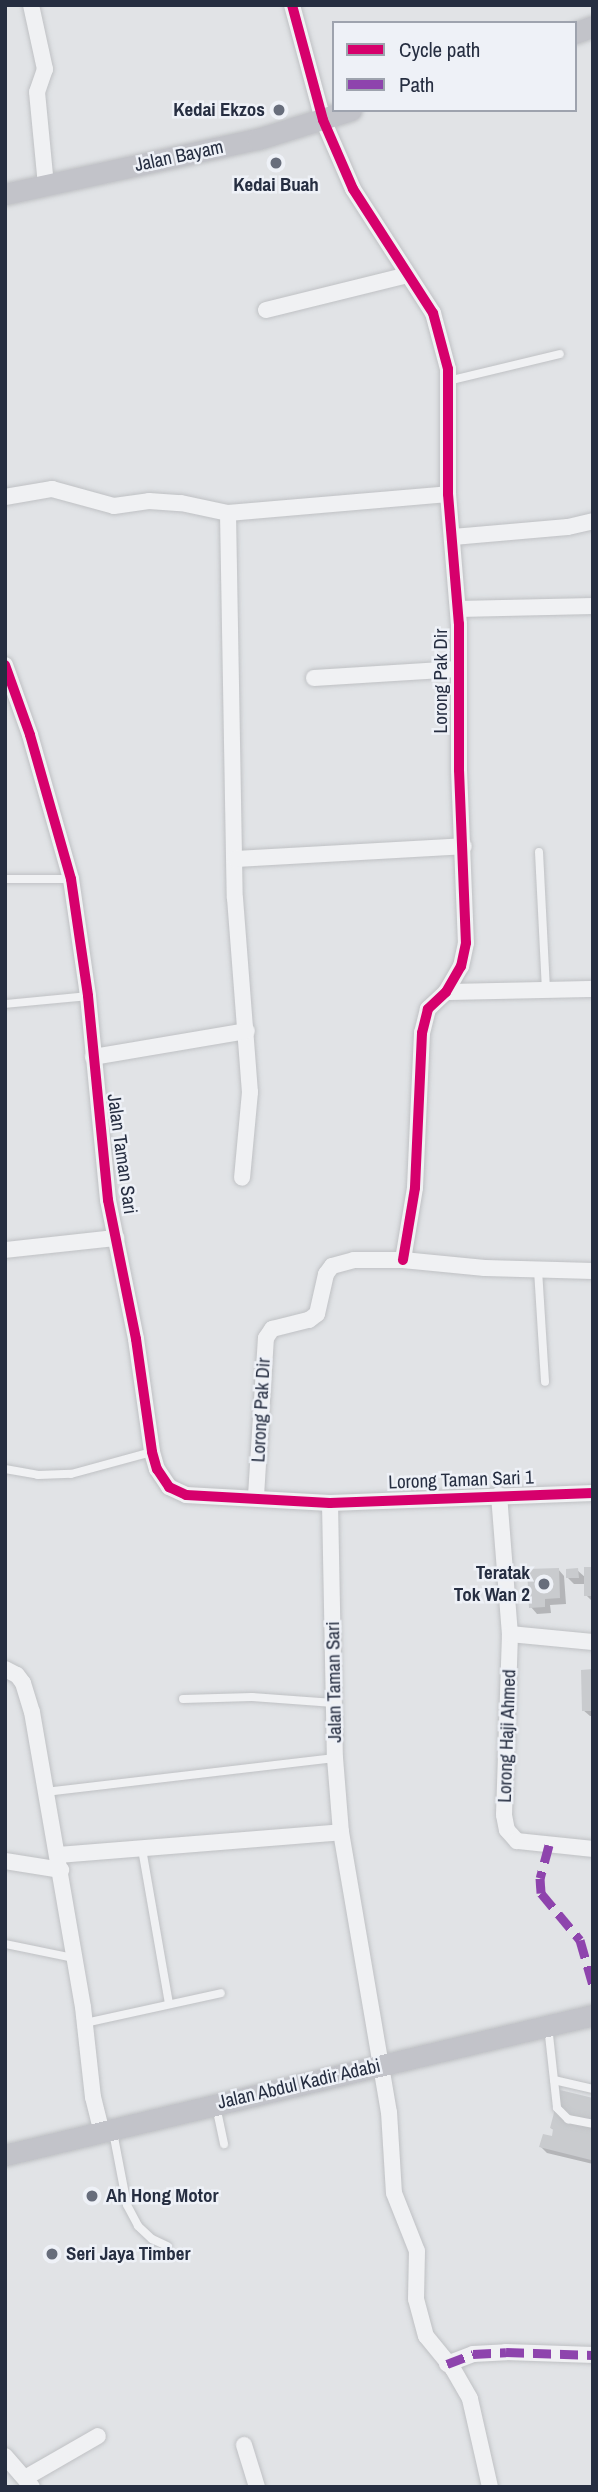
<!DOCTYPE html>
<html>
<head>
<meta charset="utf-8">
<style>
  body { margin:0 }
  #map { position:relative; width:598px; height:2492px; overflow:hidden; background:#e1e3e6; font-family:"Archivo Narrow",sans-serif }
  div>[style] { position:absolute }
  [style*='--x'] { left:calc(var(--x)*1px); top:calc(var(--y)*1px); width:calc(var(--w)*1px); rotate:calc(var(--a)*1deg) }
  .shadow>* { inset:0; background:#0003 }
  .building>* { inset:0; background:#c9cbce }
  .roads { filter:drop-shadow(0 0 2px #bfc1c4) drop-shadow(0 0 2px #bfc1c4) }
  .service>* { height:8px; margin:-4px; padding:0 4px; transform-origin:4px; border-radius:4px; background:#f0f1f3 }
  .minor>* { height:16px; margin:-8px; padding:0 8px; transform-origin:8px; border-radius:8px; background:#f0f1f3 }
  .secondary>* { height:21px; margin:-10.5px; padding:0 10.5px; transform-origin:10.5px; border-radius:10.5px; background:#c2c3c9 }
  .quiet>* { height:9px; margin-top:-4.5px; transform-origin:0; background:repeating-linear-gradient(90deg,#8e44ad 0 18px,transparent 0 27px) }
  .cycleway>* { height:10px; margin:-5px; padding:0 5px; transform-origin:5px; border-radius:5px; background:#d6006c }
  .dots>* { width:19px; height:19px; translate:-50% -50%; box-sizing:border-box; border:4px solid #eef1f7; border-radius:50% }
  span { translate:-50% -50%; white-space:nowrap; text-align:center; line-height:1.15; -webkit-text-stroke:5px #eef1f7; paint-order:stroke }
  .poi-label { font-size:19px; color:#262e41; font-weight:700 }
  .right { translate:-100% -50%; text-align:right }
  .left { translate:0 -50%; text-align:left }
  .street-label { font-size:19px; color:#262e41 }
  .frame { position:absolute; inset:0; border:7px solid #262e41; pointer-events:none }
  .legend { position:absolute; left:332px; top:21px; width:245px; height:91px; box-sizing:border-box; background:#eef1f7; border:2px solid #9ea3ae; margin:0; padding:9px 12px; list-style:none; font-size:21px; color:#262e41 }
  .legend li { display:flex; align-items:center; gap:14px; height:35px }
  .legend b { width:35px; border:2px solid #9ea3ae }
</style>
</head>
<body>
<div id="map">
  <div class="shadow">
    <i style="clip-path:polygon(558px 1569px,564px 1576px,566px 1604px,550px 1605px,551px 1613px,537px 1614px,531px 1607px)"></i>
    <i style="clip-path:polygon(593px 1569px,593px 1602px,586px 1595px,586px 1584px,574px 1584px,568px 1578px,577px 1570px,586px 1578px)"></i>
    <i style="clip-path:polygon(593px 1671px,593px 1716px,590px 1716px,583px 1710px)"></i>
    <i style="clip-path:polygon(593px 2100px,593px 2164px,547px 2153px,541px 2147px,553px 2138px,555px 2131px,551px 2128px)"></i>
  </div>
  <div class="building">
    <i style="clip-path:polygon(584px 1567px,593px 1567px,593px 1596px,584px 1596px)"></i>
    <i style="clip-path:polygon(559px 1568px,560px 1598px,545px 1599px,545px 1607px,529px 1608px,527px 1569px)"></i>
    <i style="clip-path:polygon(578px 1568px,579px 1578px,566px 1578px,566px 1569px)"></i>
    <i style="clip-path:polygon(593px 1669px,593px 1711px,582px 1711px,581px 1670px)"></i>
    <i style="clip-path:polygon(560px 2090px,593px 2098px,591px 2160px,539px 2147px,543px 2134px,552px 2136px,553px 2129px,550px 2128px)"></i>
  </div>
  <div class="roads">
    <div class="service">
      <i style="--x:448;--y:381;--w:115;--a:-13.6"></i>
      <i style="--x:539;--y:852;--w:138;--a:87.1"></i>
      <i style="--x:5;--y:879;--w:66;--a:0"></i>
      <i style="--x:5;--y:1004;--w:83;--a:-5.5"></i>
      <i style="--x:538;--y:1270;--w:112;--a:86.4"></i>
      <i style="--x:5;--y:1469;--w:34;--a:10"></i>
      <i style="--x:38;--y:1475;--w:33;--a:-2"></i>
      <i style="--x:71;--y:1474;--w:84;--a:-15.2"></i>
      <i style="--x:183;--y:1699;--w:69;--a:-1.7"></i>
      <i style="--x:252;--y:1697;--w:82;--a:4.2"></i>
      <i style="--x:45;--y:1792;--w:292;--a:-6.7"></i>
      <i style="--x:142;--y:1849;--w:157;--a:80.1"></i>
      <i style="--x:5;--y:1944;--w:69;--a:11.6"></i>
      <i style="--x:85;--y:2023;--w:139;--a:-12.4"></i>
      <i style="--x:548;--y:2026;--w:82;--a:83.7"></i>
      <i style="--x:557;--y:2108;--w:16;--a:45"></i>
      <i style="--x:568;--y:2119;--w:25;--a:11"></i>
      <i style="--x:554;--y:2080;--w:40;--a:13"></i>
      <i style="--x:216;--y:2106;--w:39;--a:78"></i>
      <i style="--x:113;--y:2132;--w:74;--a:79.1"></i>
      <i style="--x:127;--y:2205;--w:24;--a:62"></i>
      <i style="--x:138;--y:2226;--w:19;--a:43"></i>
      <i style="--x:152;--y:2239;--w:17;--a:25"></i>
    </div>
    <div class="minor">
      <i style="--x:31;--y:5;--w:66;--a:77.7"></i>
      <i style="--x:45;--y:69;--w:24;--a:109"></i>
      <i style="--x:37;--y:92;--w:94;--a:84.5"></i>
      <i style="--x:292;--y:5;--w:119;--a:74.9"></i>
      <i style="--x:323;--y:120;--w:75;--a:66.5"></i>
      <i style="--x:353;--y:189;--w:148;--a:57.2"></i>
      <i style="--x:433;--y:313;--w:58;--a:75"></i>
      <i style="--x:448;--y:369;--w:125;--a:90"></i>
      <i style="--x:448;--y:494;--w:130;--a:85.2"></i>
      <i style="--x:459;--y:624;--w:146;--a:90"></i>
      <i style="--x:459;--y:770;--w:173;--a:87.7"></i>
      <i style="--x:466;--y:943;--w:24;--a:102"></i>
      <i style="--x:461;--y:966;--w:30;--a:120"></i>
      <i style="--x:446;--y:992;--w:25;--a:137"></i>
      <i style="--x:428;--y:1009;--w:25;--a:104"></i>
      <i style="--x:422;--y:1033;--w:155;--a:92.6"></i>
      <i style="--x:415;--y:1188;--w:73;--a:99.5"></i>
      <i style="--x:266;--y:310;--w:145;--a:-13.9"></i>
      <i style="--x:5;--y:497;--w:48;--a:-9.7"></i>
      <i style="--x:52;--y:489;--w:64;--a:15.3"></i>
      <i style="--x:114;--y:506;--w:35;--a:-8"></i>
      <i style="--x:149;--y:501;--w:32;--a:4"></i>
      <i style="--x:181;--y:503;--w:48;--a:12"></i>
      <i style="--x:228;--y:513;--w:221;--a:-4.9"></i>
      <i style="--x:228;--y:513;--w:385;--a:89"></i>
      <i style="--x:235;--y:898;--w:195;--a:85.6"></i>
      <i style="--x:250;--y:1092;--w:86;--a:95.3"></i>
      <i style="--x:453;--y:537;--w:115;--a:-5"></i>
      <i style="--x:568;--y:527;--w:26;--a:-13"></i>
      <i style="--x:458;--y:609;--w:135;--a:-1.3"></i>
      <i style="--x:5;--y:665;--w:74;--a:70.3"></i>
      <i style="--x:30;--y:735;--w:150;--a:74.1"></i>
      <i style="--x:71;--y:879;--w:118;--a:81.7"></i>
      <i style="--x:88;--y:996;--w:205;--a:84.4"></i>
      <i style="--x:108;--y:1200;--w:142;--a:78.6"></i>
      <i style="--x:136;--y:1339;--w:114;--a:81.9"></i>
      <i style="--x:152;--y:1452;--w:18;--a:74"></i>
      <i style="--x:157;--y:1469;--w:22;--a:56"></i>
      <i style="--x:169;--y:1487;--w:19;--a:25"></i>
      <i style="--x:186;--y:1495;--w:144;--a:3.2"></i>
      <i style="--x:330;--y:1503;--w:263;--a:-2.2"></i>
      <i style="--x:314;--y:678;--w:144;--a:-3.6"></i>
      <i style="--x:235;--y:859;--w:229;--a:-3.2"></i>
      <i style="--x:446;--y:992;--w:147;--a:-1.2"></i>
      <i style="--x:93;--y:1057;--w:156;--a:-9.6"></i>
      <i style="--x:5;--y:1250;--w:112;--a:-6.2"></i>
      <i style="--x:499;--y:1495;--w:139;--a:85.5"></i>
      <i style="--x:510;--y:1634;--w:181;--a:91.9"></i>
      <i style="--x:504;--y:1815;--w:15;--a:79"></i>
      <i style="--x:507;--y:1830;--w:15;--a:48"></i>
      <i style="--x:517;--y:1841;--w:76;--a:6"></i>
      <i style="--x:256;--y:1496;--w:158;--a:-86.4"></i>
      <i style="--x:266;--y:1338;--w:11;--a:-56"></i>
      <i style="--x:272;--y:1329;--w:38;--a:-14"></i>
      <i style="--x:309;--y:1320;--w:10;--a:-37"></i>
      <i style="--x:317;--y:1314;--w:41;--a:-77.3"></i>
      <i style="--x:326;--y:1274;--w:10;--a:-53"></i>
      <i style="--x:332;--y:1266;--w:23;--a:-15"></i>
      <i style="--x:354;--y:1260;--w:49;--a:0"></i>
      <i style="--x:403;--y:1260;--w:82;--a:5.6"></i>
      <i style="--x:485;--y:1268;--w:108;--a:1.6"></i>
      <i style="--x:330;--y:1503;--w:255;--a:88.9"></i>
      <i style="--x:335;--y:1758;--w:74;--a:85.4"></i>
      <i style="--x:341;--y:1832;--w:284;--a:80.3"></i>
      <i style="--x:389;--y:2112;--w:81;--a:86.5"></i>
      <i style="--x:394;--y:2193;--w:62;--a:68.4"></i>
      <i style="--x:417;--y:2251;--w:48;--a:91.2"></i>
      <i style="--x:416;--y:2299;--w:38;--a:75"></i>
      <i style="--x:426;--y:2336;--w:43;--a:50.7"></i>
      <i style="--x:453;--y:2369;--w:34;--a:60"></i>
      <i style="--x:470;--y:2399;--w:90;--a:77.2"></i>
      <i style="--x:510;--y:1634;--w:83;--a:5.5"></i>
      <i style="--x:5;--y:1669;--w:13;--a:27"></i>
      <i style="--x:17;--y:1675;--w:10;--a:53"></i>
      <i style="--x:23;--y:1683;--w:30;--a:73"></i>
      <i style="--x:32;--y:1712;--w:299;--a:80.2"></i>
      <i style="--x:83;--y:2007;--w:91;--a:83.7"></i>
      <i style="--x:93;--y:2097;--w:36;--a:76"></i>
      <i style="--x:58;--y:1855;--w:284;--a:-4.6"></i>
      <i style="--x:5;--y:1861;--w:57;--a:9.1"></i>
      <i style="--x:447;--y:2364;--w:28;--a:-21"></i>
      <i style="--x:473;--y:2354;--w:33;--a:-3"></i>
      <i style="--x:506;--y:2352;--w:87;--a:2"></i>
      <i style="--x:244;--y:2445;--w:44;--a:72.8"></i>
      <i style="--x:5;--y:2456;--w:41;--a:48.9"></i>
      <i style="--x:25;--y:2478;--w:84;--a:-29.9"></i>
    </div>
    <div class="secondary">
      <i style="--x:575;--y:33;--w:19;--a:-21"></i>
      <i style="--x:5;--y:194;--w:259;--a:-12.3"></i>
      <i style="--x:258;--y:139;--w:97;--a:-17.3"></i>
      <i style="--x:5;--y:2155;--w:604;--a:-13.39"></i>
    </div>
  </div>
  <div class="quiet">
    <i style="--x:549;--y:1845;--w:34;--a:105"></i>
    <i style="--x:540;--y:1878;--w:15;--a:86"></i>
    <i style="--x:541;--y:1893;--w:61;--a:50.3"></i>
    <i style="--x:580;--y:1940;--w:47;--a:73.9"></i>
    <i style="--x:447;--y:2364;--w:28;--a:-21"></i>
    <i style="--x:473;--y:2354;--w:33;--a:-3"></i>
    <i style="--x:506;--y:2352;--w:87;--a:2"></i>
  </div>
  <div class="cycleway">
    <i style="--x:292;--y:5;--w:119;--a:74.9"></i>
    <i style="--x:323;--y:120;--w:75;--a:66.5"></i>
    <i style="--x:353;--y:189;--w:148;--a:57.2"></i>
    <i style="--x:433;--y:313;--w:58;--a:75"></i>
    <i style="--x:448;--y:369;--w:125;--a:90"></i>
    <i style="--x:448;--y:494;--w:130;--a:85.2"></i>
    <i style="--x:459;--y:624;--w:146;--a:90"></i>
    <i style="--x:459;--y:770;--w:173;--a:87.7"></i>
    <i style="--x:466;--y:943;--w:24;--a:102"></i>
    <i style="--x:461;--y:966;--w:30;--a:120"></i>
    <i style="--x:446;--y:992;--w:25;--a:137"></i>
    <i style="--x:428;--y:1009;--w:25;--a:104"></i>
    <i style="--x:422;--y:1033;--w:155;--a:92.6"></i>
    <i style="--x:415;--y:1188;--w:73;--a:99.5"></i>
    <i style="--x:5;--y:665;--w:74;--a:70.3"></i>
    <i style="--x:30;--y:735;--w:150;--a:74.1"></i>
    <i style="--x:71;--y:879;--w:118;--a:81.7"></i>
    <i style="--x:88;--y:996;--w:205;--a:84.4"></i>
    <i style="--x:108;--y:1200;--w:142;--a:78.6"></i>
    <i style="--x:136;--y:1339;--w:114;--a:81.9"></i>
    <i style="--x:152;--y:1452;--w:18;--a:74"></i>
    <i style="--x:157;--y:1469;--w:22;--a:56"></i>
    <i style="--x:169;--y:1487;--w:19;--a:25"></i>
    <i style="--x:186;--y:1495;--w:144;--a:3.2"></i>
    <i style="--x:330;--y:1503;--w:263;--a:-2.2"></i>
  </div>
  <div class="dots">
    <i style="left:279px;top:110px;background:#676d7b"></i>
    <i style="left:276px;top:163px;background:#676d7b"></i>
    <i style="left:544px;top:1584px;background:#676d7b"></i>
    <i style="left:92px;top:2196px;background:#676d7b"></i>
    <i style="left:52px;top:2254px;background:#676d7b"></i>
  </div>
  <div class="poi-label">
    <span class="right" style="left:265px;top:110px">Kedai Ekzos</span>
    <span style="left:276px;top:185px">Kedai Buah</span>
    <span class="right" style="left:530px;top:1584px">Teratak<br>Tok Wan 2</span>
    <span class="left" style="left:106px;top:2196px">Ah Hong Motor</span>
    <span class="left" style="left:66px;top:2254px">Seri Jaya Timber</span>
  </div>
  <div class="street-label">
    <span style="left:179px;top:156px;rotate:-12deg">Jalan Bayam</span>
    <span style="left:441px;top:681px;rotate:-90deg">Lorong Pak Dir</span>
    <span style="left:122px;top:1154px;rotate:82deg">Jalan Taman Sari</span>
    <span style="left:261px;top:1410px;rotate:-87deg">Lorong Pak Dir</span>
    <span style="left:461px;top:1480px;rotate:-2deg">Lorong Taman Sari 1</span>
    <span style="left:334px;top:1682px;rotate:-91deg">Jalan Taman Sari</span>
    <span style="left:507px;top:1736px;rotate:-88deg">Lorong Haji Ahmed</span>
    <span style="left:299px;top:2084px;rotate:-13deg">Jalan Abdul Kadir Adabi</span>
  </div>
  <div class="frame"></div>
  <ul class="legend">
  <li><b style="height:9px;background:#d6006c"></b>Cycle path</li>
  <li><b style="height:9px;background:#8e44ad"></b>Path</li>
  </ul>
</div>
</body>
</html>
